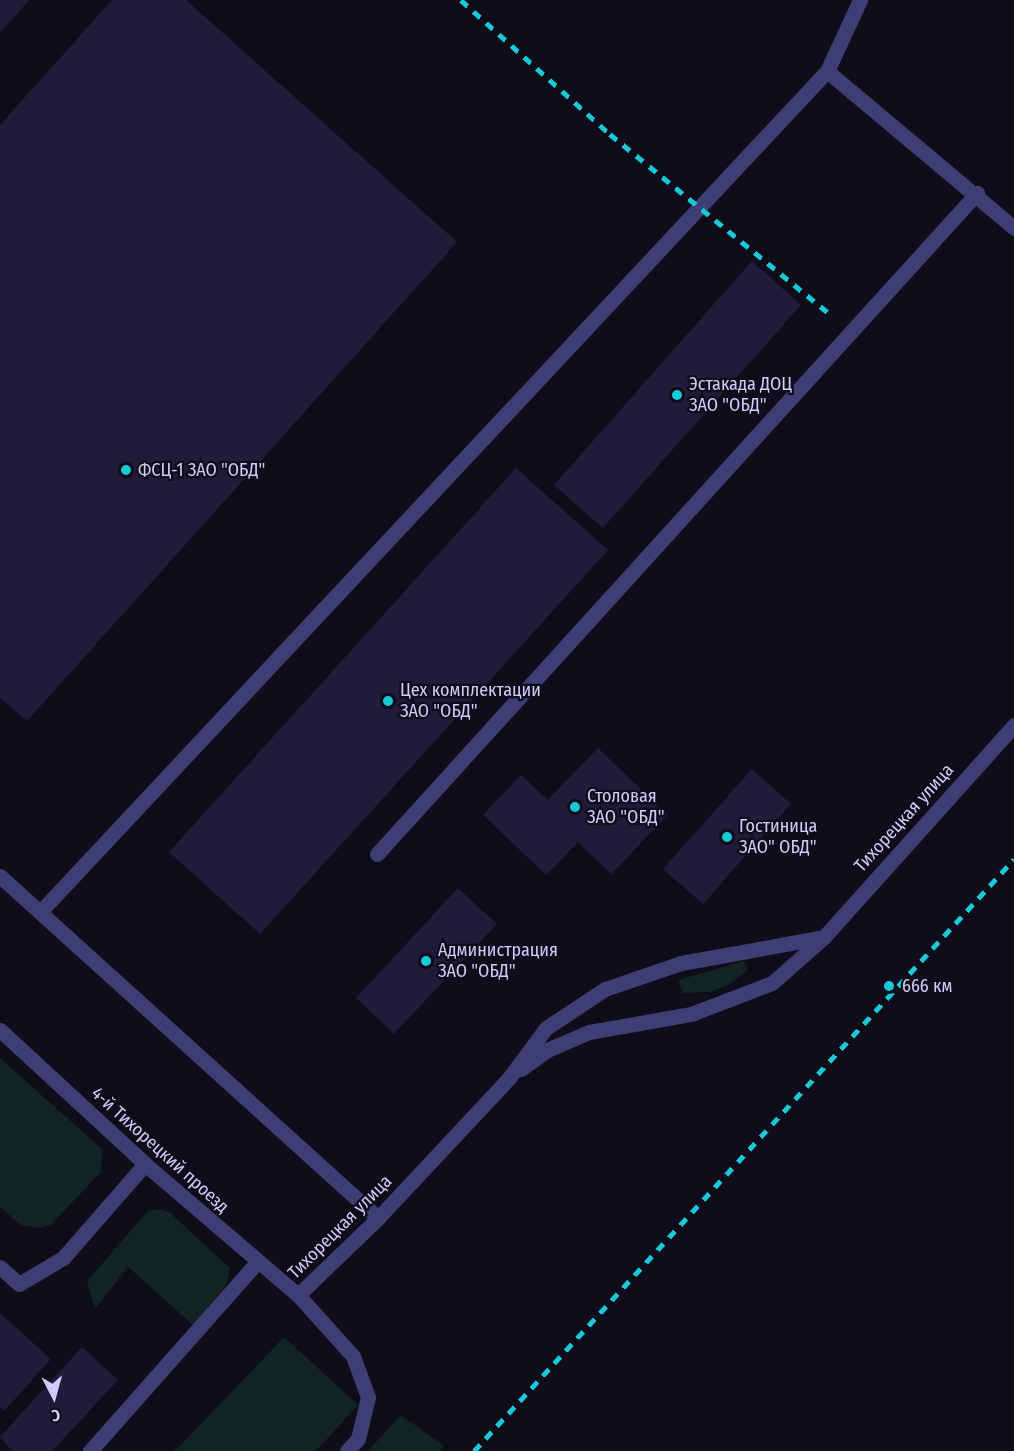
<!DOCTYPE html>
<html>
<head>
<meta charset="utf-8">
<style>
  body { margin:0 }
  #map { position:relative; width:1014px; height:1451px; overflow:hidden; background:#0f0d1a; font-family:"Fira Sans Condensed",sans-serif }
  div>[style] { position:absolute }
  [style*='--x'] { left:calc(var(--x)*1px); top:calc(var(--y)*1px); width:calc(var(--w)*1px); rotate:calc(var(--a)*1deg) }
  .green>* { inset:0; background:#112322 }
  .building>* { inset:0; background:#201b39 }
  .minor>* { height:15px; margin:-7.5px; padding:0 7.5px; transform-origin:7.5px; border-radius:7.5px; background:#3e3d74 }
  .rail>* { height:4.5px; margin-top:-2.25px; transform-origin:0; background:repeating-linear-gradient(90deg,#19c9d8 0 9px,transparent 0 17px) }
  .dots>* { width:16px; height:16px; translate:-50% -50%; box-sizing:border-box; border:3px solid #0f0d1a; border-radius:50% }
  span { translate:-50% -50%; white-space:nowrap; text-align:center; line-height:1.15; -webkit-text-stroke:4.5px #0f0d1a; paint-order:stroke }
  .poi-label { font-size:18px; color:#d0ccf9 }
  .left { translate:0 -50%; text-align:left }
  .street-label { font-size:18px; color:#d0ccf9 }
  .north { position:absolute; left:24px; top:1367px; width:60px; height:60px; -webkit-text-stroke:4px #0f0d1a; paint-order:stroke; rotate:174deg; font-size:16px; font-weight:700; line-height:24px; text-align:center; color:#d0ccf9 }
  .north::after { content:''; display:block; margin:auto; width:21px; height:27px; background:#d0ccf9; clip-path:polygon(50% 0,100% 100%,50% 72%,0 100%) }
</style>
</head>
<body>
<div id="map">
  <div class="green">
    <i style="clip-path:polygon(744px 961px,748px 969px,732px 983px,710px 992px,683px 993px,678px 980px)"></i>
    <i style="clip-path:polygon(0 1058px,102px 1149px,101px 1172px,51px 1225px,39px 1228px,21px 1225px,0 1207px)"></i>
    <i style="clip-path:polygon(158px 1209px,169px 1212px,230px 1268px,227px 1284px,193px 1325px,128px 1267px,95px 1309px,87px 1281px,148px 1211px)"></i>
    <i style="clip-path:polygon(284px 1337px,358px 1405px,316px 1451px,175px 1451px)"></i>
    <i style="clip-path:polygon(401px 1415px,444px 1446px,440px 1451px,368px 1451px)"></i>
  </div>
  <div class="building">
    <i style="clip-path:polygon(0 0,29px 0,0 33px)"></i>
    <i style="clip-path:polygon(112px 0,186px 0,457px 242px,27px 721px,0 698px,0 125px)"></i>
    <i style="clip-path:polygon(752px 261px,801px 305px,603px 528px,554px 485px)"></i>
    <i style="clip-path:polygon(516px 468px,608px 550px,260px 934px,169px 852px)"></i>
    <i style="clip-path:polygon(598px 748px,668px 815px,611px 874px,578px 842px,546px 875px,483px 815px,521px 775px,548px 800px)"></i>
    <i style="clip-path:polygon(752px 769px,791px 804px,703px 904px,663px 869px)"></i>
    <i style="clip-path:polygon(458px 888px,497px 924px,394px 1034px,356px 998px)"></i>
    <i style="clip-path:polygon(0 1313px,51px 1359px,4px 1411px,0 1407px)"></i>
    <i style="clip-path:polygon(82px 1347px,118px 1380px,52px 1451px,12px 1451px,0 1437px)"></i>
  </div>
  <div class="minor">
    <i style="--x:860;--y:0;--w:78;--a:114.9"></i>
    <i style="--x:827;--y:71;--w:244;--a:40"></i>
    <i style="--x:377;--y:854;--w:893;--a:-47.77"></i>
    <i style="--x:0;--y:876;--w:510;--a:42.14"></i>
    <i style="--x:40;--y:912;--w:1152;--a:-46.9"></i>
    <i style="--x:0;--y:1030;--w:197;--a:42.7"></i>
    <i style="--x:145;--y:1164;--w:201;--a:40.6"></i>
    <i style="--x:298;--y:1295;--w:82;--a:48"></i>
    <i style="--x:353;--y:1356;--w:44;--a:69.9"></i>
    <i style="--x:368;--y:1397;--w:43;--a:103.4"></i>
    <i style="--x:358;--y:1439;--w:16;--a:133"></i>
    <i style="--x:521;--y:1069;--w:32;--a:-36"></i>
    <i style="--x:547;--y:1050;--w:46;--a:-23.2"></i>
    <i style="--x:589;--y:1032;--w:104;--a:-10"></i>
    <i style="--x:691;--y:1014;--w:87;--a:-20.9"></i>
    <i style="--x:772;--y:983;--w:69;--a:-41.5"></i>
    <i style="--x:824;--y:937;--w:285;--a:-48.1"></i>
    <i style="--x:0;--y:1267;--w:25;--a:42"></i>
    <i style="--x:19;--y:1284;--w:51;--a:-30.6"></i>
    <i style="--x:63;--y:1258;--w:125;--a:-48.9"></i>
    <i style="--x:298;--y:1295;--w:111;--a:-43.9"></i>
    <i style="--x:378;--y:1218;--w:192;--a:-46.9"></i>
    <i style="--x:509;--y:1078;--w:62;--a:-53.5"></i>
    <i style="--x:546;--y:1028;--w:71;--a:-33.5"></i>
    <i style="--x:605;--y:989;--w:80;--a:-18.9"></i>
    <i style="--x:681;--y:963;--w:145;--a:-10.3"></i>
    <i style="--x:90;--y:1451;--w:252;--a:-48.5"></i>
  </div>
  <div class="rail">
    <i style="--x:461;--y:0;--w:200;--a:42"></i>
    <i style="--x:610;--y:134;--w:287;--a:39.3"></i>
    <i style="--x:474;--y:1451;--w:801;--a:-47.63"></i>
  </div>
  <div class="dots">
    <i style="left:677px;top:395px;background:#19c9d8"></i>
    <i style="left:126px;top:470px;background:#19c9d8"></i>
    <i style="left:388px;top:701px;background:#19c9d8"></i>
    <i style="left:575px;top:807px;background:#19c9d8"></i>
    <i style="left:727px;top:837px;background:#19c9d8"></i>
    <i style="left:426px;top:961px;background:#19c9d8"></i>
    <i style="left:889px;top:986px;background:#19c9d8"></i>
  </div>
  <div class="poi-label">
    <span class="left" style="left:689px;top:395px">Эстакада ДОЦ<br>ЗАО "ОБД"</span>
    <span class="left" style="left:138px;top:470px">ФСЦ-1 ЗАО "ОБД"</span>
    <span class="left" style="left:400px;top:701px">Цех комплектации<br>ЗАО "ОБД"</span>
    <span class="left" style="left:587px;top:807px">Столовая<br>ЗАО "ОБД"</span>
    <span class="left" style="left:739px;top:837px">Гостиница<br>ЗАО" ОБД"</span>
    <span class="left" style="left:438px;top:961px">Администрация<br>ЗАО "ОБД"</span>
    <span class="left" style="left:902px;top:986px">666 км</span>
  </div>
  <div class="street-label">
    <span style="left:904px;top:818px;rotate:-48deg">Тихорецкая улица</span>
    <span style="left:160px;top:1150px;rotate:42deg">4-й Тихорецкий проезд</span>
    <span style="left:340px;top:1227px;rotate:-45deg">Тихорецкая улица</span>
  </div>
  <div class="north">С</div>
</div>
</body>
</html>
